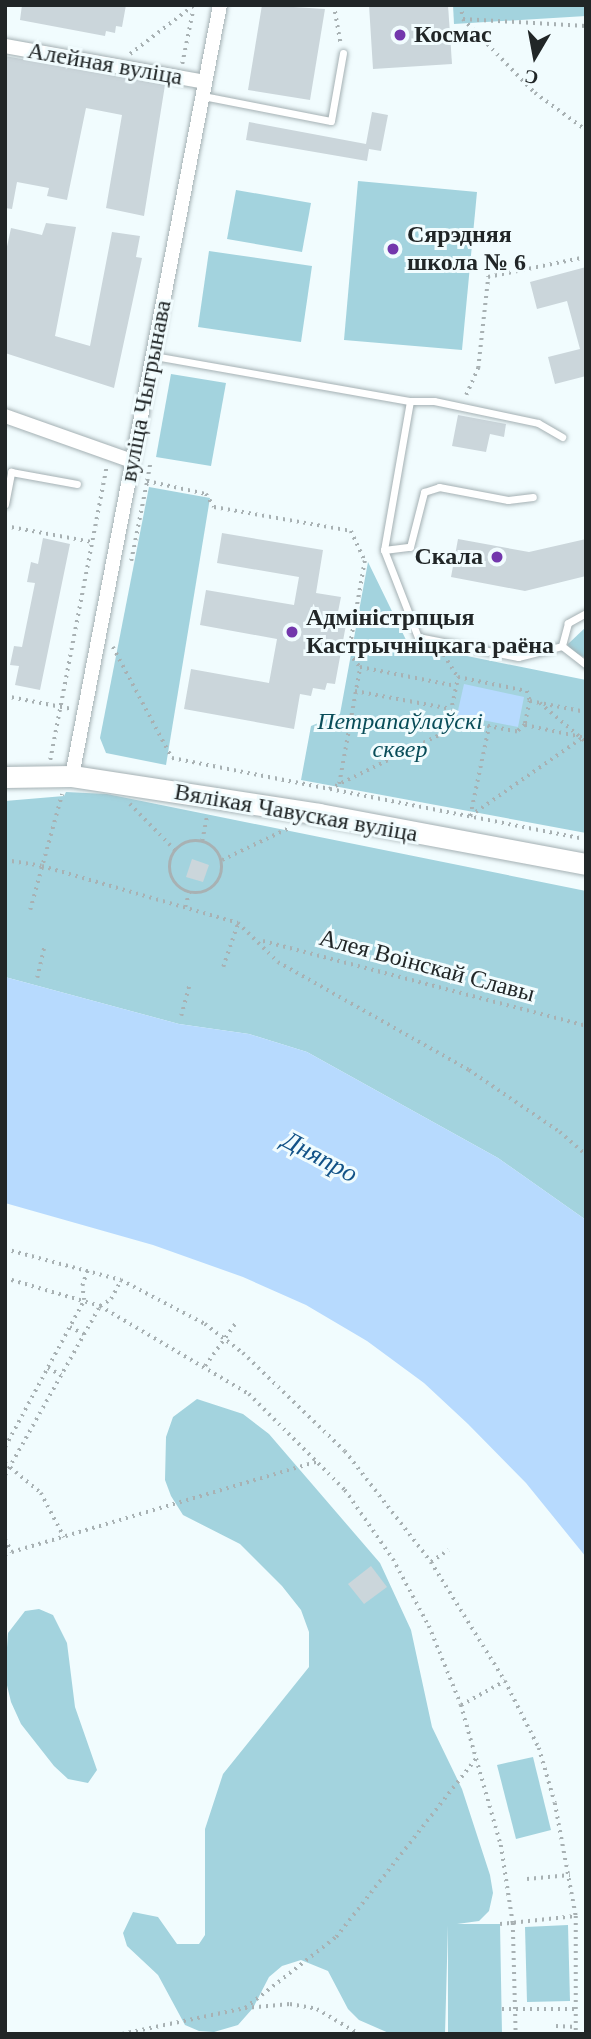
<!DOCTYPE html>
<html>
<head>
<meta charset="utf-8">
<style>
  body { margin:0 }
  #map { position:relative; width:591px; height:2039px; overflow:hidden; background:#f1fcfe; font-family:Georgia,serif }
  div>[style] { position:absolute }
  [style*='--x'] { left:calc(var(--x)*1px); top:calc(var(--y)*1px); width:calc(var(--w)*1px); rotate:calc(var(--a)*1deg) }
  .green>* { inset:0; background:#a3d3de }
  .water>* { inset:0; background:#b7dafe }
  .building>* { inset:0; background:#cbd6db }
  .path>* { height:3.5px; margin-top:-1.75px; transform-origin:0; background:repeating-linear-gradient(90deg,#a8b1b3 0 2px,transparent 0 7px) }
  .path>.ring { margin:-1.75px; padding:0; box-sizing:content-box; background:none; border:3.5px solid #a8b1b3; border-radius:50% }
  .roads { filter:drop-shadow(0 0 2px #a4b0b3) drop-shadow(0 0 2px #a4b0b3) }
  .service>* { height:7px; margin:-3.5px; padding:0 3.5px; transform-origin:3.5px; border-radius:3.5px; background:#fff }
  .minor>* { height:14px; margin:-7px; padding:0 7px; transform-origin:7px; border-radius:7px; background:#fff }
  .secondary>* { height:21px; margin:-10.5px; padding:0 10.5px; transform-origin:10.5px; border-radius:10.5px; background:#fff }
  .dots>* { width:19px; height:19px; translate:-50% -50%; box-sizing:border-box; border:4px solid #f1fcfe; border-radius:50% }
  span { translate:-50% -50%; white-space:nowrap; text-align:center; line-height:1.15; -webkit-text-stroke:6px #f1fcfe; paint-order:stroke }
  .poi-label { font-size:24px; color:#212627; font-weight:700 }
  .left { translate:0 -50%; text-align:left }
  .right { translate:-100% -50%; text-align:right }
  .street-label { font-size:24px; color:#212627 }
  .park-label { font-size:24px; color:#094d59; font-style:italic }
  .water-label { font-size:26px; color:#125287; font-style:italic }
  .frame { position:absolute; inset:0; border:7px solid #212627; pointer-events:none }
  .north { position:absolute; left:500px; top:21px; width:70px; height:70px; -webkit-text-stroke:5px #f1fcfe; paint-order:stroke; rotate:190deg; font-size:19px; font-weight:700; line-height:28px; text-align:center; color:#212627 }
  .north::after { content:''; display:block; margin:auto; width:24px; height:32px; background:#212627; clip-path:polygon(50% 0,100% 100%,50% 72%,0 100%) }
</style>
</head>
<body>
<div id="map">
  <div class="green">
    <i style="clip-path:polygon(453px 5px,586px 5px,586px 16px,454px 24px)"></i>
    <i style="clip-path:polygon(358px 181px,477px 192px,462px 350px,344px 340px)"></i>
    <i style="clip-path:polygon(236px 190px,311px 203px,302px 252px,227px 239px)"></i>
    <i style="clip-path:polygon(209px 251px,312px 266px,301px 342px,198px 327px)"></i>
    <i style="clip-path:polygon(171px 374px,226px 383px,211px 466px,156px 457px)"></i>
    <i style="clip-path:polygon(149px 487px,210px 498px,166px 765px,106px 753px,100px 738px)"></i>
    <i style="clip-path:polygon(368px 562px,408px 644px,586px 680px,586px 833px,301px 780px,311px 726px,340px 714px)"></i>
    <i style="clip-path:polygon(586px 627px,586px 658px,569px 650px,568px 644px)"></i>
    <i style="clip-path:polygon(66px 792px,107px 794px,586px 891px,586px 1220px,498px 1158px,307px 1052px,249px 1034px,179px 1024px,5px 977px,5px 801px,64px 796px)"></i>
    <i style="clip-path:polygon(197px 1399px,243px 1414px,269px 1434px,380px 1563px,411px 1630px,432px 1727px,462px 1789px,490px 1875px,493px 1893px,489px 1911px,479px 1921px,457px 1924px,500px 1924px,502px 2034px,448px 2034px,448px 1925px,445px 2034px,391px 2034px,359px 2020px,348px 2009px,328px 1971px,301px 1960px,282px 1966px,269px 1977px,253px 2008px,238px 2025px,214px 2032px,199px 2031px,185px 2025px,158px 1975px,127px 1946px,123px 1933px,133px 1912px,158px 1917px,177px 1944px,199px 1944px,205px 1935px,205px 1829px,223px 1774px,309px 1667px,309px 1632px,301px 1610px,282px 1586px,240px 1544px,183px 1515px,171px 1496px,165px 1480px,166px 1437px,173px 1417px)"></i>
    <i style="clip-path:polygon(39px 1609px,53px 1615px,67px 1643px,75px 1707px,97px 1770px,88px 1783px,68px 1779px,54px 1766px,21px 1724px,11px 1702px,5px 1677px,8px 1633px,25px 1611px)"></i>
    <i style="clip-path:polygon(533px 1757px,551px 1830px,516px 1839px,497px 1765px)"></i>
    <i style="clip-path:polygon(568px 1925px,570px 2001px,527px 2002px,525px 1927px)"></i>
  </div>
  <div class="water">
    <i style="clip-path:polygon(464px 684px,524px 697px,518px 727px,457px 715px)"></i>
    <i style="clip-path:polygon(5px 977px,179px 1024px,249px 1034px,307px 1052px,498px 1158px,586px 1220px,586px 1557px,526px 1483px,468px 1424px,424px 1383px,367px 1341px,306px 1305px,243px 1277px,153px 1245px,5px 1203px)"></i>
  </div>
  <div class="building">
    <i style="clip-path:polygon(22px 5px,126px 5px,122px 27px,116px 26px,115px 33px,106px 31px,105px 36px,20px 20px)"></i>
    <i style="clip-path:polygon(262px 5px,325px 9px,310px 100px,248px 90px)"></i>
    <i style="clip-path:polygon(369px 5px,448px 5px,452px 64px,373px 69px)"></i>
    <i style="clip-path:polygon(5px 56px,165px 85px,144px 216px,106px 208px,122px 115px,86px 108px,67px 200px,47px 196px,49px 188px,17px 182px,12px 209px,5px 208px)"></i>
    <i style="clip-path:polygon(372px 112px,388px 115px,381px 151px,369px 149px,367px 161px,246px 140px,249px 122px,366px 144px)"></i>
    <i style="clip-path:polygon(46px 223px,76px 227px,55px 336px,90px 346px,112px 232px,140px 236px,136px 257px,142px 258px,114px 388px,5px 353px,5px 256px,11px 228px,42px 235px)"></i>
    <i style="clip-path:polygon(586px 267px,586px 376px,555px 384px,548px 357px,580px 349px,567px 301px,537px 309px,530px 282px)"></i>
    <i style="clip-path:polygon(458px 415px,506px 424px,504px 437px,490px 434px,486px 452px,452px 446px)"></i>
    <i style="clip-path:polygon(222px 533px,323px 550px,316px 593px,341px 597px,338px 612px,348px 614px,335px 684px,327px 683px,325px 690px,313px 688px,311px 696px,300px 694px,294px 729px,184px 709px,191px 669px,269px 683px,277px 639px,200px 625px,206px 590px,294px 605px,299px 577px,217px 563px)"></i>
    <i style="clip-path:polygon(43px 538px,70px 544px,40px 690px,15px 685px,19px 666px,10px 665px,14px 646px,22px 647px,35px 583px,27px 582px,31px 562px,38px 564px)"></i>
    <i style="clip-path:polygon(458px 539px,529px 552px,586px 539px,586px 576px,525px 591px,451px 577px)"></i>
    <i style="clip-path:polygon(192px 859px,209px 865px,203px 882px,186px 877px)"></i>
    <i style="clip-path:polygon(371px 1566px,387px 1587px,364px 1604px,348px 1584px)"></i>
  </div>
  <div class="path">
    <i style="--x:334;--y:5;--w:40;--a:80"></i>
    <i style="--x:461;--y:5;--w:14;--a:82"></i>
    <i style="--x:463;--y:19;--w:123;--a:3.3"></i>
    <i style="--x:463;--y:19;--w:103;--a:45.8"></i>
    <i style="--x:535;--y:93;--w:63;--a:36"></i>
    <i style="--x:130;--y:54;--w:81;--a:-37.4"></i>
    <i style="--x:182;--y:64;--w:55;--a:-78.5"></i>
    <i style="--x:466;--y:395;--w:30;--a:-66"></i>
    <i style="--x:478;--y:368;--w:92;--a:-83.7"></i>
    <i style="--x:488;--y:277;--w:100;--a:-11.5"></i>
    <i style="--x:147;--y:481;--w:17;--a:-80"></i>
    <i style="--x:5;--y:526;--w:88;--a:10.4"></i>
    <i style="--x:131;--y:561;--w:82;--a:-78.7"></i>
    <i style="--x:147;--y:481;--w:60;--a:12.4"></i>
    <i style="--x:206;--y:494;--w:15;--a:58"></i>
    <i style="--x:214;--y:507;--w:139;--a:9.9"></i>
    <i style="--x:351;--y:531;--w:33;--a:65"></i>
    <i style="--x:365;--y:561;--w:93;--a:99.9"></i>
    <i style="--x:349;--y:653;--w:18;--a:52"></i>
    <i style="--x:360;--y:667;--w:98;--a:11.2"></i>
    <i style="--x:113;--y:647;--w:126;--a:62"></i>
    <i style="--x:172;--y:758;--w:422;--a:11.1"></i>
    <i style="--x:444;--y:655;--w:26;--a:58"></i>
    <i style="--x:458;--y:677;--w:70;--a:11.5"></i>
    <i style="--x:527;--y:691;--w:10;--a:73"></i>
    <i style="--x:530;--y:701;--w:25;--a:102"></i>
    <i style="--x:525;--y:725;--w:11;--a:139"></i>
    <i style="--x:517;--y:732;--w:69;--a:-169.2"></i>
    <i style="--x:449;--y:719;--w:43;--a:-77.9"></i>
    <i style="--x:355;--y:691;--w:98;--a:10.6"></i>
    <i style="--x:5;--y:696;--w:68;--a:11"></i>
    <i style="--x:530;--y:701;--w:57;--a:11.1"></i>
    <i style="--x:540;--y:703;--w:60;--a:40.3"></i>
    <i style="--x:525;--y:725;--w:62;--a:12"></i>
    <i style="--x:50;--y:760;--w:297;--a:-79.1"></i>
    <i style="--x:339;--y:784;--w:119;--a:-79.8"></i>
    <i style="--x:329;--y:789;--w:150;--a:-26.1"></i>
    <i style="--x:130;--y:804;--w:66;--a:45.6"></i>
    <i style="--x:470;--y:816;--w:141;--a:-34.9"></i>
    <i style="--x:470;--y:816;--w:92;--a:-78.1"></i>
    <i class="ring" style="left:170px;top:841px;width:48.5px;height:48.5px"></i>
    <i style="--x:202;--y:841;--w:25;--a:-79"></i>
    <i style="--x:5;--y:860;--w:37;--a:9"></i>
    <i style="--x:42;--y:866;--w:204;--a:16.2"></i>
    <i style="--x:238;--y:923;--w:56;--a:44.3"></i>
    <i style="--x:278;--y:962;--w:219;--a:29.5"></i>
    <i style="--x:469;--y:1070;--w:110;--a:34.3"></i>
    <i style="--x:560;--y:1132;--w:35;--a:41"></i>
    <i style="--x:222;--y:860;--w:74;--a:-25.5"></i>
    <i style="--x:185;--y:907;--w:15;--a:-74"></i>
    <i style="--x:30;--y:910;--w:120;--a:-74.6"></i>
    <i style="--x:263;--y:941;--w:334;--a:14.7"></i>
    <i style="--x:223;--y:967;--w:46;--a:-71.2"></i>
    <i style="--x:37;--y:978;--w:32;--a:-77"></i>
    <i style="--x:181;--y:1016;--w:34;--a:-75"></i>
    <i style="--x:5;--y:1249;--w:120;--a:15"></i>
    <i style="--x:121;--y:1280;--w:95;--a:27.6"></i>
    <i style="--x:205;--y:1324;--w:48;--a:37.3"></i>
    <i style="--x:243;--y:1353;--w:141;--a:43.9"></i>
    <i style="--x:345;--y:1451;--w:140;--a:52.2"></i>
    <i style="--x:431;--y:1562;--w:140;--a:58.1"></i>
    <i style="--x:505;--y:1681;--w:75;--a:63.1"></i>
    <i style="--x:539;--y:1748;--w:57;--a:73.8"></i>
    <i style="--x:555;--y:1803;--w:115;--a:79.5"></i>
    <i style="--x:576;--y:1916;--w:118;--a:90"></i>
    <i style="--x:5;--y:1278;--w:99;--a:16.4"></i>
    <i style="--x:100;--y:1306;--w:173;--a:30.6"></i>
    <i style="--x:249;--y:1394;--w:136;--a:45"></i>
    <i style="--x:345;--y:1490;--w:84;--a:55.2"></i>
    <i style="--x:393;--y:1559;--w:76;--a:61.8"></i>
    <i style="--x:429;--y:1626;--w:85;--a:67.9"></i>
    <i style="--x:461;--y:1705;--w:146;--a:74.1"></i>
    <i style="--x:501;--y:1845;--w:79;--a:81.3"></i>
    <i style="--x:513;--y:1923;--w:111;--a:88.5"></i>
    <i style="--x:70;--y:1327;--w:16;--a:27"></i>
    <i style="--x:205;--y:1366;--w:52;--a:-54.5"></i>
    <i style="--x:48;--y:1368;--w:15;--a:28"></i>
    <i style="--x:5;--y:1447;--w:167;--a:-61.7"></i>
    <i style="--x:84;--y:1300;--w:14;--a:-98"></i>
    <i style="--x:82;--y:1286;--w:18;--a:-71"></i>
    <i style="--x:5;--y:1463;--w:47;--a:39.8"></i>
    <i style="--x:41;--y:1493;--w:50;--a:62.4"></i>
    <i style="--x:5;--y:1475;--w:194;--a:-60.7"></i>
    <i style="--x:100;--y:1306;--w:13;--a:-32"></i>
    <i style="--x:111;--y:1299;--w:21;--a:-62"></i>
    <i style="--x:5;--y:1539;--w:15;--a:62"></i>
    <i style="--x:5;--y:1554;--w:327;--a:-16.5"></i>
    <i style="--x:431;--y:1562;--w:21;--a:-35"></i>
    <i style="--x:461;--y:1705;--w:50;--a:-28.6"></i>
    <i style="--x:527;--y:1879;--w:43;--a:-5.3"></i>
    <i style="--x:500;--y:1924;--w:76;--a:-6"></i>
    <i style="--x:245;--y:2008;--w:115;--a:-38"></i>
    <i style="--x:336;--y:1937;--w:230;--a:-51.9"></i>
    <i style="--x:502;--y:2009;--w:75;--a:0"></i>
    <i style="--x:556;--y:2026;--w:21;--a:3"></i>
    <i style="--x:122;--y:2034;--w:126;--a:-11.9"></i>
    <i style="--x:245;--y:2008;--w:45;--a:-5.1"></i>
    <i style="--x:290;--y:2004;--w:27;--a:10"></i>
    <i style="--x:317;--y:2009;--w:49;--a:30.8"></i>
  </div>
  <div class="roads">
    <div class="service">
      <i style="--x:203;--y:96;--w:130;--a:11.1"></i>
      <i style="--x:331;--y:121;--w:69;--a:-80"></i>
      <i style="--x:154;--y:356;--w:260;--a:10"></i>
      <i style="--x:410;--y:401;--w:151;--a:99.9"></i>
      <i style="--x:384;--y:550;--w:93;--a:68.7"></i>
      <i style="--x:418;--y:637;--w:102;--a:11.3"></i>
      <i style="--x:518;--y:657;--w:45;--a:-14"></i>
      <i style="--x:410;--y:401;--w:24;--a:0"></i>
      <i style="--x:434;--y:401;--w:106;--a:11.9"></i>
      <i style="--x:538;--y:423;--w:28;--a:30"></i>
      <i style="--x:5;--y:504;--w:33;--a:-79"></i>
      <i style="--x:11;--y:472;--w:67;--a:10.3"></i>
      <i style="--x:384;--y:550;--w:26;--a:-7"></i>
      <i style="--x:410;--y:547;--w:57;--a:-75.7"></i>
      <i style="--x:424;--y:492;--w:16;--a:-18"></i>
      <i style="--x:439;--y:487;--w:70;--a:10.7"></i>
      <i style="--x:508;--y:500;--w:25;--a:-7"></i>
      <i style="--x:586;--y:613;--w:21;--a:151"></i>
      <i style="--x:568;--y:623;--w:24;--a:105"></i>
      <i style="--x:562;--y:646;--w:31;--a:38"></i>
    </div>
    <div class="minor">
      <i style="--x:5;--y:46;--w:203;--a:10.2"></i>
      <i style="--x:5;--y:416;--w:135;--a:19.5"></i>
      <i style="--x:72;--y:776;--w:785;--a:-79.13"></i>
    </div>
    <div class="secondary">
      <i style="--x:5;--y:777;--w:67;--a:-0.9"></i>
      <i style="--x:72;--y:776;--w:250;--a:8.7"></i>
      <i style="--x:319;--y:814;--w:272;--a:10.6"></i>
    </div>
  </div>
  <div class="dots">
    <i style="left:400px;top:35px;background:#7337ac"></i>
    <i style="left:393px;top:249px;background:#7337ac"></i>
    <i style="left:497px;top:557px;background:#7337ac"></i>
    <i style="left:292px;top:632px;background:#7337ac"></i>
  </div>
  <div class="poi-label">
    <span class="left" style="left:414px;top:35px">Космас</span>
    <span class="left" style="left:407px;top:249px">Сярэдняя<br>школа № 6</span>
    <span class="right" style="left:483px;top:557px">Скала</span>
    <span class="left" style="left:306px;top:632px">Адміністрпцыя<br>Кастрычніцкага раёна</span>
  </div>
  <div class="street-label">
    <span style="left:105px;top:64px;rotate:10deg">Алейная вуліца</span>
    <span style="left:146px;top:391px;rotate:-79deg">вуліца Чыгрынава</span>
    <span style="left:296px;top:813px;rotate:10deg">Вялікая Чавуская вуліца</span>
    <span style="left:427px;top:966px;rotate:15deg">Алея Воінскай Славы</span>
  </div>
  <div class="park-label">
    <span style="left:400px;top:736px">Петрапаўлаўскі<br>сквер</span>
  </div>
  <div class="water-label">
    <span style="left:320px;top:1157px;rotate:28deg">Дняпро</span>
  </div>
  <div class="frame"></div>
  <div class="north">С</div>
</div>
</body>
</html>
